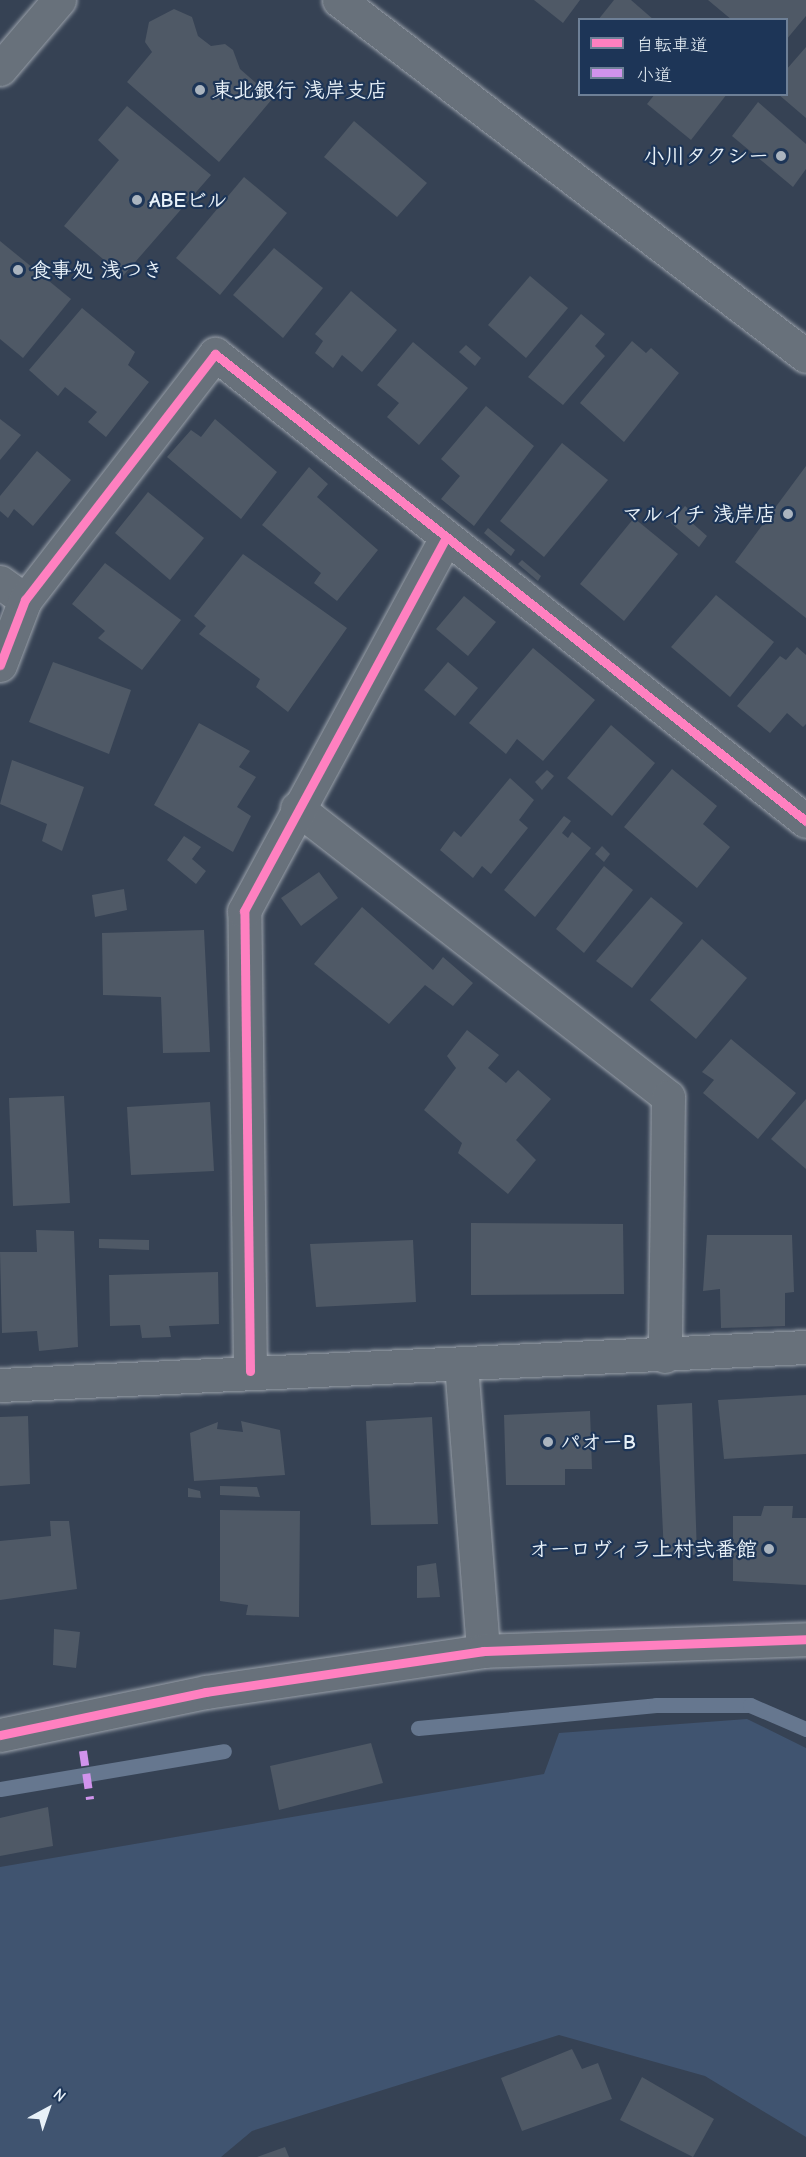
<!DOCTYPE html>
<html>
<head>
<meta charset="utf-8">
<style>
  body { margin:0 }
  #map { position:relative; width:806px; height:2157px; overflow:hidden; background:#364254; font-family:"Comic Neue","Klee One",sans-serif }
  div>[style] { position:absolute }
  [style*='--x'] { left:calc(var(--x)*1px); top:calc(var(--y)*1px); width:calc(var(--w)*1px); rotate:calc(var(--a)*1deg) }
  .green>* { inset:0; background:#405470 }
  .stream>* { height:15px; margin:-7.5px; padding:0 7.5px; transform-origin:7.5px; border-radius:7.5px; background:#66778f }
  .building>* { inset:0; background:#4f5966 }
  .roads { filter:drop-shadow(0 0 2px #9ba2ab) drop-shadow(0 0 2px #9ba2ab) }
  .minor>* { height:33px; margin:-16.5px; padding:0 16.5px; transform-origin:16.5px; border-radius:16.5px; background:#68717b }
  .quiet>* { height:8px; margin-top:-4px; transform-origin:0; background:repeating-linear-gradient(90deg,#d193ec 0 15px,transparent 0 23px) }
  .cycleway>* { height:9px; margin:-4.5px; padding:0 4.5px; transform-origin:4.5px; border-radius:4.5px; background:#ff80c0 }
  .dots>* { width:16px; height:16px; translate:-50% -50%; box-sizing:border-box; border:3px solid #1d3557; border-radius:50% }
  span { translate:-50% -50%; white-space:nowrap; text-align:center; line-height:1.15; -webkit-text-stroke:4.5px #1d3557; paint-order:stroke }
  .poi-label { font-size:21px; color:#e8f1f8; font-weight:700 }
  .left { translate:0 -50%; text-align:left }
  .right { translate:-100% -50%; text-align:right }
  .legend { position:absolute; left:578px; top:18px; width:210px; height:78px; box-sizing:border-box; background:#1d3557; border:2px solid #6e8097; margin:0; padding:8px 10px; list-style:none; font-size:18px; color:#e8f1f8 }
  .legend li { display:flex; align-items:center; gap:12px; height:30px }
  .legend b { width:30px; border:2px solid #6e8097 }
  .north { position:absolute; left:18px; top:2079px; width:60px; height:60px; -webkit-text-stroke:4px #1d3557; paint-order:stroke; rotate:40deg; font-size:16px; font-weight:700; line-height:24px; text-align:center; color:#e8f1f8 }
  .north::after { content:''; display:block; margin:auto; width:21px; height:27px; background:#e8f1f8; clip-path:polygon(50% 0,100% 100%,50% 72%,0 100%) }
</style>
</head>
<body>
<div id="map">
  <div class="green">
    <i style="clip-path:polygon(747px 1719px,806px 1748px,806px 2137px,705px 2076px,559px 2035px,252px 2131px,221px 2157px,0 2157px,0 1867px,544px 1774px,559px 1733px)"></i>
  </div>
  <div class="stream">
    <i style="--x:418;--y:1728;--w:239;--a:-5.5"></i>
    <i style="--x:656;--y:1705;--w:94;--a:0"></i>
    <i style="--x:750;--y:1705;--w:61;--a:23.2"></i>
    <i style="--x:0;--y:1789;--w:227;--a:-9.6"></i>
  </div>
  <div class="building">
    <i style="clip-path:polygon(534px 0,580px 0,563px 23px)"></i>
    <i style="clip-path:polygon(614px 0,631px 0,654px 20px,598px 20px)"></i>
    <i style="clip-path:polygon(708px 0,806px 0,806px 16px,786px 40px,786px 20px,732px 20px)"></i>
    <i style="clip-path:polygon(174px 9px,192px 17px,198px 36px,211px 46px,225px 44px,233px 50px,240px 69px,273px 98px,219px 162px,127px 82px,152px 52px,145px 42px,149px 22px)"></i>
    <i style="clip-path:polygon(806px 47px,806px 118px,778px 94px,786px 94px,786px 70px)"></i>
    <i style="clip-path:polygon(655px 94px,727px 94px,691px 140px,647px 104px)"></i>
    <i style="clip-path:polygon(758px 102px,806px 144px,806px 169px,793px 187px,732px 136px)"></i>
    <i style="clip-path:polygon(127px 106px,211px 175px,123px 276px,64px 226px,119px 160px,98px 140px)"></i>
    <i style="clip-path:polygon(354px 121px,427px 183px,397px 217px,324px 157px)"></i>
    <i style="clip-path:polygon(244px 177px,287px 213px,220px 295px,176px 258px)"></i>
    <i style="clip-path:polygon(0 241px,71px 299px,23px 358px,0 339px)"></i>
    <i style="clip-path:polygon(274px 248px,323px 288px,283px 338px,233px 295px)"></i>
    <i style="clip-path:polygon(530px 276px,568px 308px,526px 358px,488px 325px)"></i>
    <i style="clip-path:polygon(351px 291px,397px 330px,362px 372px,342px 355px,333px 368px,315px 353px,323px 341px,315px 334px)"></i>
    <i style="clip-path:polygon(82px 308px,135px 352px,128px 365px,149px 382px,106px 437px,88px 422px,97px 412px,65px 387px,58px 396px,29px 370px)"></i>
    <i style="clip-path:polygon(581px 314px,605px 334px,595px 346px,605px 356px,563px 405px,528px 377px)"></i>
    <i style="clip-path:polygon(632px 341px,646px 353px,651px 348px,679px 373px,624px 442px,580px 403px)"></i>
    <i style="clip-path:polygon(413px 342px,468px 388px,419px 445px,387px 417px,399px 403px,377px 385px)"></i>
    <i style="clip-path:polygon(466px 345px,481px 358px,475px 366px,459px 352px)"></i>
    <i style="clip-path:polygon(486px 406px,534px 446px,474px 526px,441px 499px,460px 476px,441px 459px)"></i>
    <i style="clip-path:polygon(0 419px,21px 435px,0 460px)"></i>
    <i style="clip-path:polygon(215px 419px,277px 472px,241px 519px,167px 457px,191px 430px,201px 437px)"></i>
    <i style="clip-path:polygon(562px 443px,608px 480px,544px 557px,500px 521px)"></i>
    <i style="clip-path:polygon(37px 451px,71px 480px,33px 526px,14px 509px,8px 518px,0 511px,0 496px)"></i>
    <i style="clip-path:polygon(806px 466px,806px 618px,735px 562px)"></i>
    <i style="clip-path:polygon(309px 467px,328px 484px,317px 497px,378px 550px,337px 601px,314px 583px,321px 573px,262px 525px)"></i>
    <i style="clip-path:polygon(148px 492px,204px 538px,170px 580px,115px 533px)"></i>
    <i style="clip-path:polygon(685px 506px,695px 515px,691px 522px,707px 536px,699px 547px,671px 523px)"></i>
    <i style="clip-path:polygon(634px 518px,678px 554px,624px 621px,580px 584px)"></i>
    <i style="clip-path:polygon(488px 528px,515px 550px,511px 556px,484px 533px)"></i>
    <i style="clip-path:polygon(243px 554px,347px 628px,288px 712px,256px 687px,260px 679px,199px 634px,206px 626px,194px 616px)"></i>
    <i style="clip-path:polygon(522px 560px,541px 576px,538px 581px,518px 564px)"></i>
    <i style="clip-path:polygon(105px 563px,181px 620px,142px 670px,98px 638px,105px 631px,72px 604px)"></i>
    <i style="clip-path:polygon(716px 595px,774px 642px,730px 697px,671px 647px)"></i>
    <i style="clip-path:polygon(464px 596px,496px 622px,468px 656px,436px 629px)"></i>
    <i style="clip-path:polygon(797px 647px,806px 655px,806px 724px,803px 727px,787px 713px,770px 733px,737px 706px,780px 656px,786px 660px)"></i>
    <i style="clip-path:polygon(533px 648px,595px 700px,543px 761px,517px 739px,506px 754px,469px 723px)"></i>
    <i style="clip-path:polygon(53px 662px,131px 690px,109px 754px,29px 722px)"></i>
    <i style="clip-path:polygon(448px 662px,478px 688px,455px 716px,424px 690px)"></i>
    <i style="clip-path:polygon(199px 723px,250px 751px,239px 767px,256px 777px,237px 807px,251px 816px,233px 852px,154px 805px)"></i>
    <i style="clip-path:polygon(611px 725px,655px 763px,612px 816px,567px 778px)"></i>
    <i style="clip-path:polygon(12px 760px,84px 787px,62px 851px,42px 841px,47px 824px,0 804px)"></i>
    <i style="clip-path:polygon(672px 769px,717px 806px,703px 824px,730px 847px,697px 888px,624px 827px)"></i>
    <i style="clip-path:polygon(547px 770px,554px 776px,542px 790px,535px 782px)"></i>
    <i style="clip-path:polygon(510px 778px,534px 800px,519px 820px,528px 828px,491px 874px,482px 866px,473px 878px,440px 850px,454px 831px,461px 837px)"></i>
    <i style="clip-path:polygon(564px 816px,571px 821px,562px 833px,568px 838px,572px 832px,591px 848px,535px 917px,504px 890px)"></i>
    <i style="clip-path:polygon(184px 836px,201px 847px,192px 859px,206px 871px,196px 884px,167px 860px)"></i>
    <i style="clip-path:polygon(602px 846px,610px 854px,604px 862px,595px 854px)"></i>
    <i style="clip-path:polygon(604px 866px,633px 890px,584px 953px,556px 929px)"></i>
    <i style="clip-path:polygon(319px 872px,338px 898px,301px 926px,281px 898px)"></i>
    <i style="clip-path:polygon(124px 889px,127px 910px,95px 917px,92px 895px)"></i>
    <i style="clip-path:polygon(651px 897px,683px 923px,632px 988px,596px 961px)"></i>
    <i style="clip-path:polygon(362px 907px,433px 970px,443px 957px,473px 983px,453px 1006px,425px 985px,389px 1024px,314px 964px)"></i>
    <i style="clip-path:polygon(204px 930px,210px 1052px,163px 1053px,161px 997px,103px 995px,102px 933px)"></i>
    <i style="clip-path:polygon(702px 939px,747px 978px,696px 1039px,650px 1000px)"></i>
    <i style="clip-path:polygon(467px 1030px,499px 1055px,488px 1068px,506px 1083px,518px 1070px,551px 1099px,516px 1140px,536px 1160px,508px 1194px,458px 1153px,462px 1143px,424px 1110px,456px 1068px,447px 1056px)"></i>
    <i style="clip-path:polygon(731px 1039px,796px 1093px,758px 1139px,703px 1093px,714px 1080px,702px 1072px)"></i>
    <i style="clip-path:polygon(64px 1096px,70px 1203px,13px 1206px,9px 1098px)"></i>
    <i style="clip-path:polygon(806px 1099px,806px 1169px,771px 1139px)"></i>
    <i style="clip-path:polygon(210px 1102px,214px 1171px,131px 1175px,127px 1107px)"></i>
    <i style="clip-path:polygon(471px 1223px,623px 1224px,624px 1294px,471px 1295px)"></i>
    <i style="clip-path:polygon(36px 1230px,74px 1231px,78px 1347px,39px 1351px,37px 1331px,2px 1333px,0 1252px,37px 1252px)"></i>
    <i style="clip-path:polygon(707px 1235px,792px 1235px,794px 1292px,785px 1293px,785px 1326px,721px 1328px,720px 1289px,703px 1291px)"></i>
    <i style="clip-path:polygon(99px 1239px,149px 1240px,149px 1250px,99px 1248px)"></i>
    <i style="clip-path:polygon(413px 1240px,416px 1302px,316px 1307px,310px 1244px)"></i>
    <i style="clip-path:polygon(218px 1272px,219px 1324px,169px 1326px,171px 1337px,142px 1338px,140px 1325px,110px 1326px,109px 1275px)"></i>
    <i style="clip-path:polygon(806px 1395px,806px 1454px,724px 1459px,718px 1400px)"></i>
    <i style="clip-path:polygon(692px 1403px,697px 1555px,664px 1554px,657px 1405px)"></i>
    <i style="clip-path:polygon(590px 1411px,592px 1469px,565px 1469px,565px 1485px,506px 1485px,504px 1415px)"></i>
    <i style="clip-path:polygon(28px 1416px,30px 1484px,0 1486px,0 1417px)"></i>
    <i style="clip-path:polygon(432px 1417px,438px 1524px,371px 1525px,366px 1421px)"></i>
    <i style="clip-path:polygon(241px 1421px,280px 1430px,285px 1475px,194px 1481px,190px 1433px,218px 1422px,217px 1429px,243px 1432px)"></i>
    <i style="clip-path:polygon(220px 1486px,257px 1487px,260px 1497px,220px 1495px)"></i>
    <i style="clip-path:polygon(188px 1488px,200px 1491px,201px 1498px,188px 1497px)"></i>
    <i style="clip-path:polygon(764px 1506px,793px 1506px,792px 1518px,806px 1518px,806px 1585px,733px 1581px,733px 1516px,761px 1516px)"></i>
    <i style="clip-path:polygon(220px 1510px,300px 1511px,299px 1617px,246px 1615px,248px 1605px,220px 1601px)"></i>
    <i style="clip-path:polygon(50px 1521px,69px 1521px,77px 1589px,0 1600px,0 1541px,51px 1536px)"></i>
    <i style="clip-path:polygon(436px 1563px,440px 1597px,417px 1598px,417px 1566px)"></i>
    <i style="clip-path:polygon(54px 1629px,80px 1632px,76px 1668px,53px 1665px)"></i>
    <i style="clip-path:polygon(371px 1743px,383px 1783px,279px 1810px,270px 1766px)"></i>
    <i style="clip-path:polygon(48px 1807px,53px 1846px,0 1856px,0 1818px)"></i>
    <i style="clip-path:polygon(572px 2049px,582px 2069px,598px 2063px,612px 2099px,522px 2131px,501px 2078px)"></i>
    <i style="clip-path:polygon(642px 2077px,714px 2119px,693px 2157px,620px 2120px)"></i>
    <i style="clip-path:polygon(285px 2147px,289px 2157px,257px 2157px)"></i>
  </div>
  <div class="roads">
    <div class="minor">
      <i style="--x:339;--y:0;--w:587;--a:37.32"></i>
      <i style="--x:0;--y:69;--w:91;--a:-49.5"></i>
      <i style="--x:0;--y:582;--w:31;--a:36"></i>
      <i style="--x:0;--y:665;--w:70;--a:-69"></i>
      <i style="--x:25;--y:600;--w:311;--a:-52.3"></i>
      <i style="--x:215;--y:354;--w:753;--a:38.32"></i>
      <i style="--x:297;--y:808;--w:470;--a:37.9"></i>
      <i style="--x:668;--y:1097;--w:259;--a:90.7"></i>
      <i style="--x:461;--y:1364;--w:288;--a:85.6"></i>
      <i style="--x:250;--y:1371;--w:460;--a:-90.7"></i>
      <i style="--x:244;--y:911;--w:424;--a:-61.6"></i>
      <i style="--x:0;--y:1385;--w:807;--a:-2.7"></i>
      <i style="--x:0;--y:1735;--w:210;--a:-11.8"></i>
      <i style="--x:206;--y:1692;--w:280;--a:-8.4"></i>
      <i style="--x:483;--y:1651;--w:323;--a:-2.1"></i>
    </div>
  </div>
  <div class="quiet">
    <i style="--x:83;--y:1751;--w:49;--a:81.7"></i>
  </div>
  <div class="cycleway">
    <i style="--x:0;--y:665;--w:70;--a:-69"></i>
    <i style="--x:25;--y:600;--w:311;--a:-52.3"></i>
    <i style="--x:215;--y:354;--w:753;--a:38.32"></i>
    <i style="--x:250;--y:1371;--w:460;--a:-90.7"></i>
    <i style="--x:244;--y:911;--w:424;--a:-61.6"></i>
    <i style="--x:0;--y:1735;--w:210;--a:-11.8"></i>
    <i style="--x:206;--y:1692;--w:280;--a:-8.4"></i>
    <i style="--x:483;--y:1651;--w:323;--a:-2.1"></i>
  </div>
  <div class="dots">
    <i style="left:200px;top:90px;background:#aab4bf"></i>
    <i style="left:781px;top:156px;background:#aab4bf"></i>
    <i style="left:137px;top:200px;background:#aab4bf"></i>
    <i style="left:18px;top:270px;background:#aab4bf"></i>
    <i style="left:788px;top:514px;background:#aab4bf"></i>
    <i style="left:548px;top:1442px;background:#aab4bf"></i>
    <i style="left:769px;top:1549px;background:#aab4bf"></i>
  </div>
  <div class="poi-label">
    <span class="left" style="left:212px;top:90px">東北銀行 浅岸支店</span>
    <span class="right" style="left:769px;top:156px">小川タクシー</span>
    <span class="left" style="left:149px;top:200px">ABEビル</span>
    <span class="left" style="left:30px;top:270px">食事処 浅つき</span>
    <span class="right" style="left:776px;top:514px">マルイチ 浅岸店</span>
    <span class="left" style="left:560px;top:1442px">パオーB</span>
    <span class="right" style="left:757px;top:1549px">オーロヴィラ上村弐番館</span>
  </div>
  <ul class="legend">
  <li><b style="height:8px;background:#ff80c0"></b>自転車道</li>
  <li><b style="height:8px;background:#d193ec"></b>小道</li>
  </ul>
  <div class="north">N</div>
</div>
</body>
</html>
